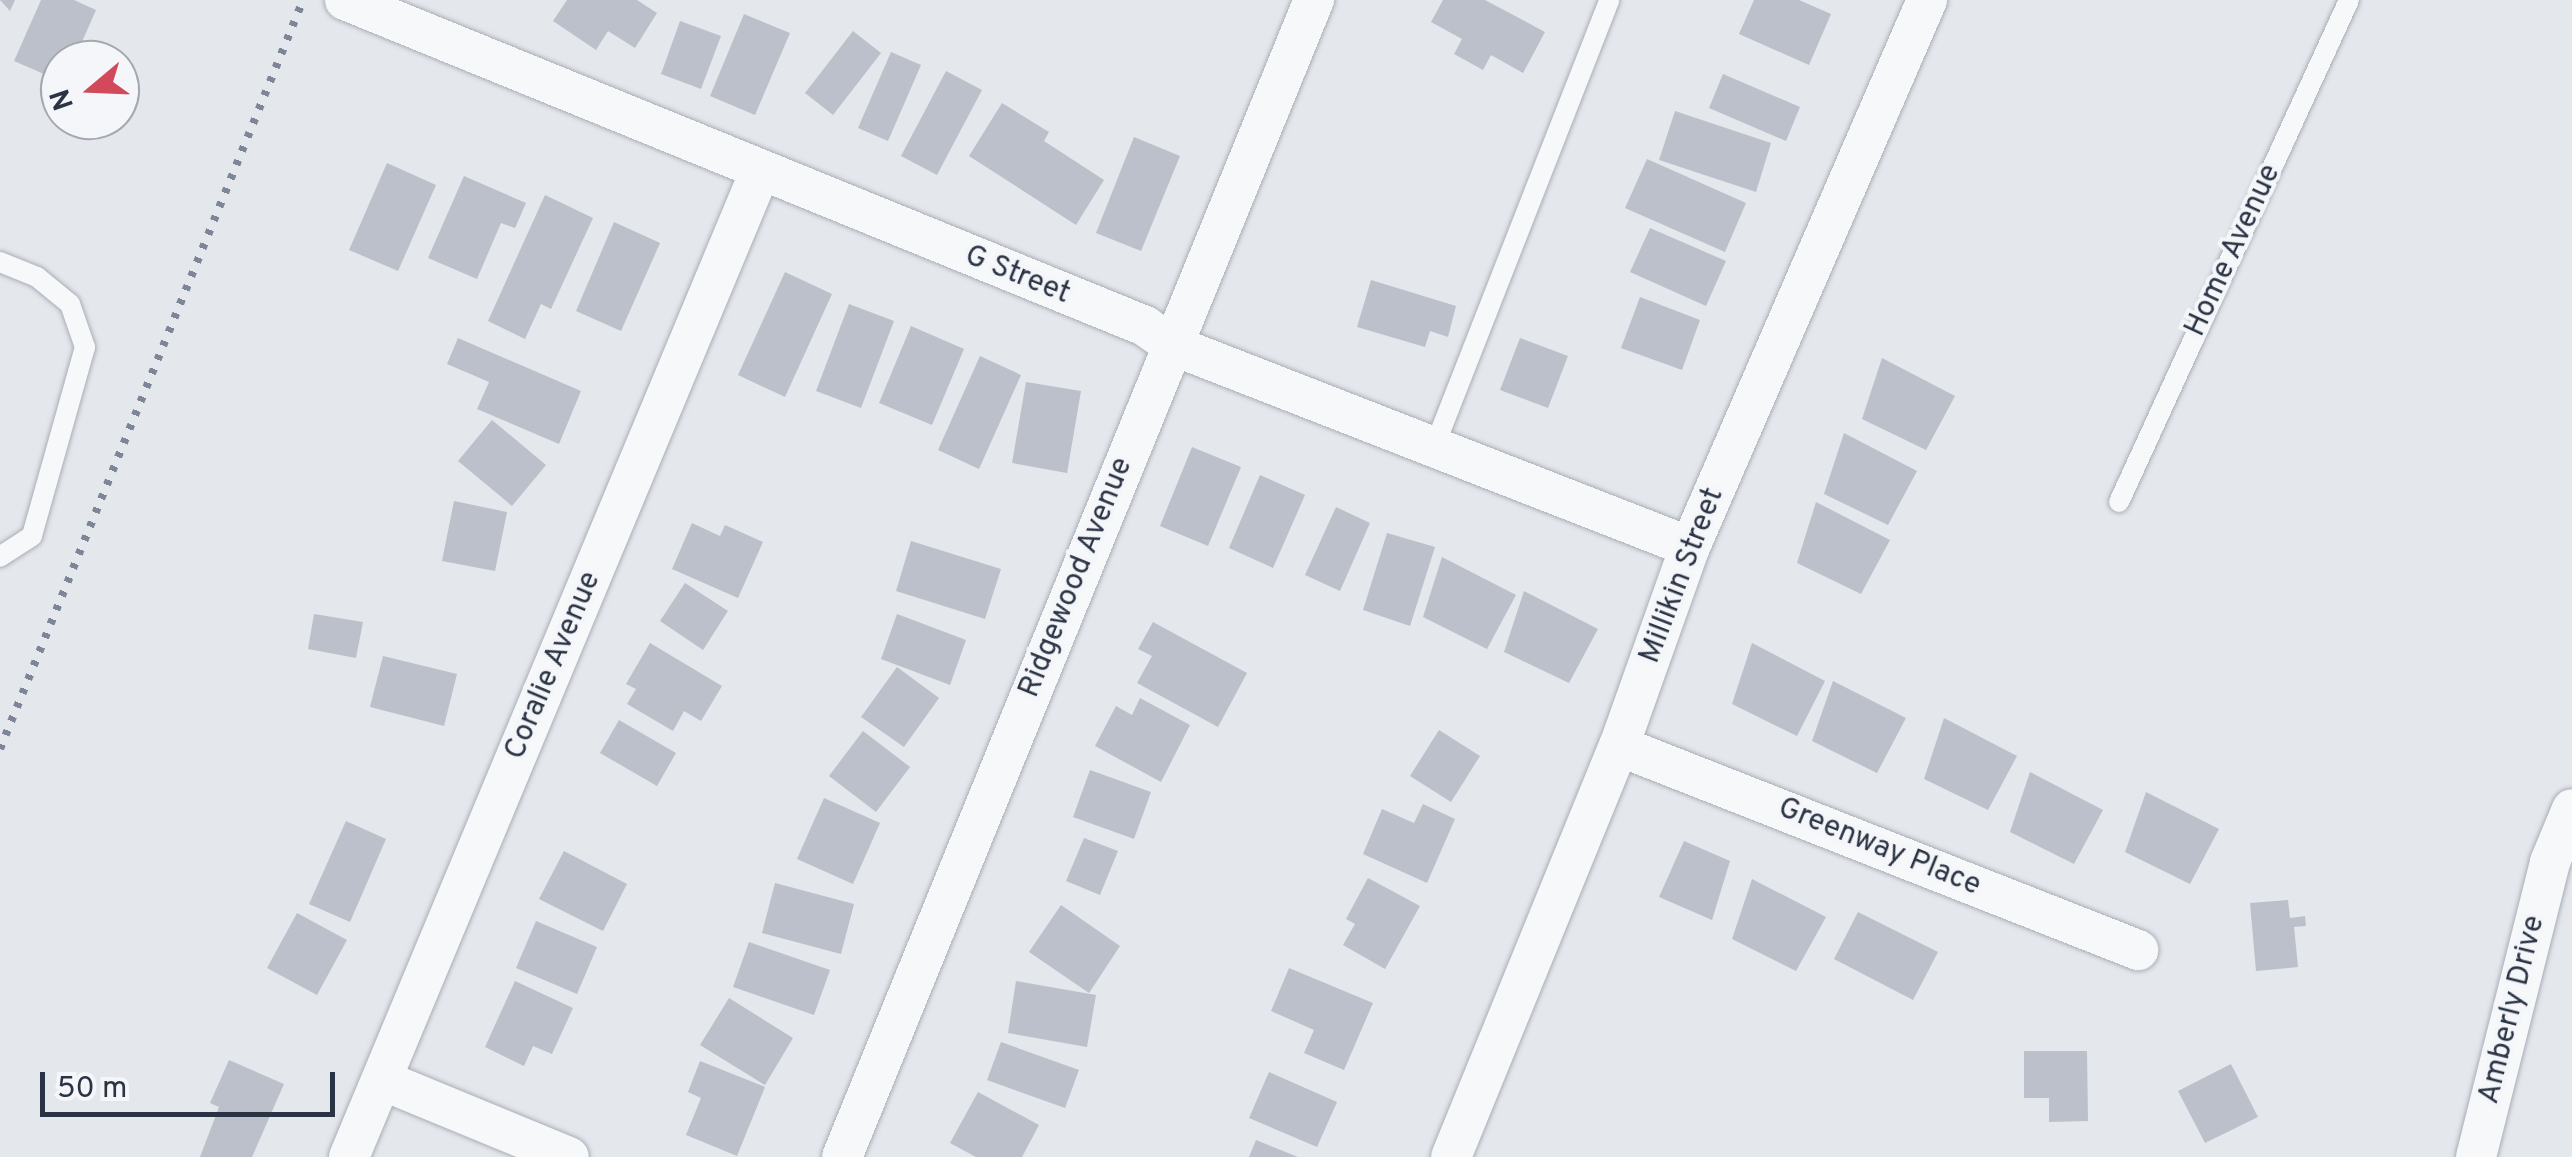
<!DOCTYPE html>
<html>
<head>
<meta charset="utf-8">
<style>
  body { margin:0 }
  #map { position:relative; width:2572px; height:1157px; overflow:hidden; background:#e4e7ec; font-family:Overpass,sans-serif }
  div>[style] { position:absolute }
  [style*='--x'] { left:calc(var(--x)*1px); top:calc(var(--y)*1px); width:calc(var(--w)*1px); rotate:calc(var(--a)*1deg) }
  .building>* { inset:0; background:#bbc0ca }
  .roads { filter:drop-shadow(0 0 2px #a9aeb7) drop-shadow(0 0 2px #a9aeb7) }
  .lane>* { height:20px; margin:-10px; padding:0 10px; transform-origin:10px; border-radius:10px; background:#f7f8fa }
  .street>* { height:40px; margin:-20px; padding:0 20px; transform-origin:20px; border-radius:20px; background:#f7f8fa }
  .rail>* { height:8px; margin-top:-4px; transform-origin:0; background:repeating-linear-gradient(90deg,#7d8696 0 5px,transparent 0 15px) }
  span { translate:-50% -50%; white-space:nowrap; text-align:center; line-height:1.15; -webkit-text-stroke:8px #f4f6f9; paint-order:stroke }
  .street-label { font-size:30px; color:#2b3445 }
  .north { position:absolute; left:40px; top:40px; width:100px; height:100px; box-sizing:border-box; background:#f4f6f9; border:2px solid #a4a8b1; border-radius:50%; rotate:251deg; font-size:28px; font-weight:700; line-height:40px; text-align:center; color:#2b3445 }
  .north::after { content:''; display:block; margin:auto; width:35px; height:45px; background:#d1495b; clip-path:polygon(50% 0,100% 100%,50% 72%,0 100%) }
  .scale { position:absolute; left:40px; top:1072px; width:295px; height:45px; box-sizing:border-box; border:5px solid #2b3445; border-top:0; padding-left:12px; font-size:30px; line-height:35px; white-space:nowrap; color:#2b3445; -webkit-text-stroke:8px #f4f6f9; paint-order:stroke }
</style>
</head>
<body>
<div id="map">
  <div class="building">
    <i style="clip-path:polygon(0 0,15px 0,10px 11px)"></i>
    <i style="clip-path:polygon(41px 0,74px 0,96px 10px,74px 60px,60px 60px,60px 81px,14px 61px)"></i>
    <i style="clip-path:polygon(567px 0,637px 0,657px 13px,635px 48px,608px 31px,596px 50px,553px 21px)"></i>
    <i style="clip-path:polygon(1443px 0,1485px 0,1545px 32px,1523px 73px,1491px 55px,1483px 70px,1454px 54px,1462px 39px,1431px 22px)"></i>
    <i style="clip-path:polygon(1754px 0,1799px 0,1831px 14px,1809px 65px,1739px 34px)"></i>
    <i style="clip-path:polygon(744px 14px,790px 33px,755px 115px,710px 96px)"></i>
    <i style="clip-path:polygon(680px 21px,721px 36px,701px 89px,661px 74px)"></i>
    <i style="clip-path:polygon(853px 31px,881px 53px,833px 115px,805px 93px)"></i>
    <i style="clip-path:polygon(891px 52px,921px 65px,888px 141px,858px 128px)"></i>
    <i style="clip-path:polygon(946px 71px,982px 90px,937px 175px,901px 156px)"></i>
    <i style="clip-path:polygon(1723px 74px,1800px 107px,1786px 141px,1709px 108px)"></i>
    <i style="clip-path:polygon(1002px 103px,1049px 132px,1044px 141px,1104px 180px,1076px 225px,969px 156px)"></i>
    <i style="clip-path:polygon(1675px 111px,1771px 143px,1756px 192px,1659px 160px)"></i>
    <i style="clip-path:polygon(1134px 137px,1180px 156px,1141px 251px,1096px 233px)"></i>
    <i style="clip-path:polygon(1647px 159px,1746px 203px,1725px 252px,1625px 208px)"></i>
    <i style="clip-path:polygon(387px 163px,436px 185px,398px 271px,349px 250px)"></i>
    <i style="clip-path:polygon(464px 176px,526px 203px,515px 228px,501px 223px,477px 279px,428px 258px)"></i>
    <i style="clip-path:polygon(545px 195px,593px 218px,551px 309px,541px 304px,525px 339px,488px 321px)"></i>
    <i style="clip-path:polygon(614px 222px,660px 243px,621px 331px,576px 311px)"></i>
    <i style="clip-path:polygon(1650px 228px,1726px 261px,1706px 306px,1630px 272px)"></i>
    <i style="clip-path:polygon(785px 272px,832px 294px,785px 397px,738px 375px)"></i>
    <i style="clip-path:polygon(1371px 280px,1456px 306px,1448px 337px,1430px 331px,1425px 347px,1357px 327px)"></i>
    <i style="clip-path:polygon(1640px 297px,1700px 320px,1682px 370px,1621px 348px)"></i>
    <i style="clip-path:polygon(849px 304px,894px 321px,861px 408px,816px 391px)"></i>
    <i style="clip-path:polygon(911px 326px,964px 349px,932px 425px,879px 403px)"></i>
    <i style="clip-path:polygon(458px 338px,581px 391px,559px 444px,477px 409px,489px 382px,447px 364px)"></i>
    <i style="clip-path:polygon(1520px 338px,1568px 356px,1548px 408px,1500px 390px)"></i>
    <i style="clip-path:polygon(980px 356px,1021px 375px,979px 469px,938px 450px)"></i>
    <i style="clip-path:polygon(1882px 358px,1955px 396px,1926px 450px,1862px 419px)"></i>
    <i style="clip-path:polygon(1026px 382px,1081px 391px,1067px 473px,1012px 463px)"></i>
    <i style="clip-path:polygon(492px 420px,546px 465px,512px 506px,458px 461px)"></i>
    <i style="clip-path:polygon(1844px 433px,1917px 471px,1888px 525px,1824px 494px)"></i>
    <i style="clip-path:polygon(1192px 447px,1241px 467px,1208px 546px,1160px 526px)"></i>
    <i style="clip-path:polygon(1260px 475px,1305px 495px,1273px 568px,1229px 548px)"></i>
    <i style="clip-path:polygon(454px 501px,507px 512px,495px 571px,442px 561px)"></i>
    <i style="clip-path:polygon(1816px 502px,1890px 540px,1861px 594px,1797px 563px)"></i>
    <i style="clip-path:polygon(1336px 507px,1370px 523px,1340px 591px,1305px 575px)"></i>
    <i style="clip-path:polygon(692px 523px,720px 536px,725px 525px,763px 542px,738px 598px,672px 569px)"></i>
    <i style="clip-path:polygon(1387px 533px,1435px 547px,1410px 626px,1363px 610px)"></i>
    <i style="clip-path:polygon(911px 541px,1001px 569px,985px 619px,896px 591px)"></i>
    <i style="clip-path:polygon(1442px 557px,1516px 595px,1487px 649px,1423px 617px)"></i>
    <i style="clip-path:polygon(685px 583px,728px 611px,703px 650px,660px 621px)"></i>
    <i style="clip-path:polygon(1524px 591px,1598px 629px,1569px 683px,1504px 652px)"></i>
    <i style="clip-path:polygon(314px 614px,363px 622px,356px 658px,308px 649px)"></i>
    <i style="clip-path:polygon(897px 614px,966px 640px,950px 685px,881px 659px)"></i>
    <i style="clip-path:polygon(1153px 622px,1247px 673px,1218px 727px,1137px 683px,1152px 656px,1138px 649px)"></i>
    <i style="clip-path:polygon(650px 643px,722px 686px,701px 721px,684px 711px,673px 731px,627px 704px,636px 689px,626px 684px)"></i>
    <i style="clip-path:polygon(1752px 643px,1825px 681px,1797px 736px,1732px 704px)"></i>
    <i style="clip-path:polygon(383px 656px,457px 674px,444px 726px,370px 707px)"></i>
    <i style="clip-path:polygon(897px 667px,939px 698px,904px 747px,861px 717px)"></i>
    <i style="clip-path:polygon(1833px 681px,1906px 718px,1877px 773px,1812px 741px)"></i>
    <i style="clip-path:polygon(1140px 698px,1190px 725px,1161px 782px,1095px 746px,1116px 706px,1132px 715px)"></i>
    <i style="clip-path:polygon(1944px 718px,2017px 756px,1988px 810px,1924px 779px)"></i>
    <i style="clip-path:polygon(619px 720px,676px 753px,657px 786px,600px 753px)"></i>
    <i style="clip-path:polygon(1439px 730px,1480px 756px,1451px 802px,1410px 776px)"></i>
    <i style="clip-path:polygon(863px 731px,910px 767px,876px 812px,829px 776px)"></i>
    <i style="clip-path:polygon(1090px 770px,1151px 792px,1134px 839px,1073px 817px)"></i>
    <i style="clip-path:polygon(2030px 772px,2103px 810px,2074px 864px,2010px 832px)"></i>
    <i style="clip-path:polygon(2146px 792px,2219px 829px,2190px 884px,2125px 852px)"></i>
    <i style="clip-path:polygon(824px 798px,880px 823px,853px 884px,797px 859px)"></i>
    <i style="clip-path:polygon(1423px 804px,1455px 819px,1427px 883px,1363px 854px,1382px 809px,1414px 823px)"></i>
    <i style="clip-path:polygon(346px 821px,386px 839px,350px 922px,309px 904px)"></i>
    <i style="clip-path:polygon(1084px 838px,1118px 851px,1100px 895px,1066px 881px)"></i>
    <i style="clip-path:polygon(1684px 841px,1730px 861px,1712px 920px,1659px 897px)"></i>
    <i style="clip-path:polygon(564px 851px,627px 884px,603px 931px,539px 899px)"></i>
    <i style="clip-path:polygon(1368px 878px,1420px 906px,1385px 969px,1343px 945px,1355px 924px,1346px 919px)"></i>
    <i style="clip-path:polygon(1752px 879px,1826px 917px,1796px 971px,1732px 939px)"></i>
    <i style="clip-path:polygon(775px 883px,854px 904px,841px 954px,762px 933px)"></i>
    <i style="clip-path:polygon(2288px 900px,2290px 918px,2305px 916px,2306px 926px,2294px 927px,2298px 967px,2256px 971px,2250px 903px)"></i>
    <i style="clip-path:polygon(1061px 905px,1120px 946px,1089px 993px,1029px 952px)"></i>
    <i style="clip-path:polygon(1858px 912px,1938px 952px,1913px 1000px,1834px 959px)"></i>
    <i style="clip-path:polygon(297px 913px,347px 940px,317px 995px,267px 968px)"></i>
    <i style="clip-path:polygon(536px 921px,597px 947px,577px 994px,516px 968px)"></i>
    <i style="clip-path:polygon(749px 942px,830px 970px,814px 1015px,733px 987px)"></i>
    <i style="clip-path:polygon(1289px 968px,1373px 1003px,1344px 1070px,1304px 1053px,1314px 1030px,1271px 1011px)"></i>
    <i style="clip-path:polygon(515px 981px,573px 1008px,552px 1054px,533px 1046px,524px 1066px,485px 1047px)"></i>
    <i style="clip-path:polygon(1016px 981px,1096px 995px,1087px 1047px,1008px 1033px)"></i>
    <i style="clip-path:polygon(729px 998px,793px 1038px,765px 1085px,700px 1045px)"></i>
    <i style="clip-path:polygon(1001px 1042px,1079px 1070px,1065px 1108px,987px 1080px)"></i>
    <i style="clip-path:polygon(2024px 1051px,2087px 1051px,2088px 1121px,2049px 1122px,2049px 1098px,2024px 1098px)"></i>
    <i style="clip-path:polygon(229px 1060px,284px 1084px,252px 1157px,200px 1157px,219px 1107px,210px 1103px)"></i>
    <i style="clip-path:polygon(700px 1061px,765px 1087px,737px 1156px,686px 1135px,701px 1098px,688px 1092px)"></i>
    <i style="clip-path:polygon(2231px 1064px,2258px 1117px,2205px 1143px,2178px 1091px)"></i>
    <i style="clip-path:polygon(1269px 1072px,1337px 1102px,1317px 1147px,1249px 1118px)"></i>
    <i style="clip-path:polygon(978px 1092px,1039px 1125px,1022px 1157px,976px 1157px,950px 1143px)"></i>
    <i style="clip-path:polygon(1256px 1140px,1298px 1157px,1249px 1157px)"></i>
  </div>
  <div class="roads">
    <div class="lane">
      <i style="--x:0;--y:262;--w:40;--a:22"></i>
      <i style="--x:37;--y:277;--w:43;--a:39.3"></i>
      <i style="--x:70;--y:304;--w:46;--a:70.8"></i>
      <i style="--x:85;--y:347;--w:196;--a:105.7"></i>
      <i style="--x:32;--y:536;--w:38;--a:147"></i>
      <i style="--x:1435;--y:445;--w:478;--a:-68.6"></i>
      <i style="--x:2119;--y:502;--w:552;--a:-65.38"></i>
    </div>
    <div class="street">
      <i style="--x:345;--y:0;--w:864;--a:22.17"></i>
      <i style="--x:1145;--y:326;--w:33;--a:35"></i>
      <i style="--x:1172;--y:345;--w:556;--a:21.3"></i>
      <i style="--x:1619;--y:746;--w:558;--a:21.46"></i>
      <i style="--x:382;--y:1080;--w:202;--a:22.4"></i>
      <i style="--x:349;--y:1157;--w:1065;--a:-67.36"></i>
      <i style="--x:842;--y:1157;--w:1250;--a:-67.81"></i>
      <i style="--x:1451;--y:1157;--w:444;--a:-67.8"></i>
      <i style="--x:1619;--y:746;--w:211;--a:-70.4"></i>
      <i style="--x:1690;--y:547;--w:596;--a:-66.57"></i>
      <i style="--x:2476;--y:1157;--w:304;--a:-75.9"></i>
      <i style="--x:2550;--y:862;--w:57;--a:-67.5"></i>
    </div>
  </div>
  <div class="rail">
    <i style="--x:0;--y:749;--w:808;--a:-67.97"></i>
  </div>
  <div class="street-label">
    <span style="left:2234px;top:251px;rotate:-65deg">Home Avenue</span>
    <span style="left:1017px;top:276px;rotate:22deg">G Street</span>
    <span style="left:1683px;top:576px;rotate:-69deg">Millikin Street</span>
    <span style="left:1077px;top:578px;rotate:-68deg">Ridgewood Avenue</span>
    <span style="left:554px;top:666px;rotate:-67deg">Coralie Avenue</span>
    <span style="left:1879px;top:848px;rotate:22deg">Greenway Place</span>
    <span style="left:2513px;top:1010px;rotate:-76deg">Amberly Drive</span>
  </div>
  <div class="north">N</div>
  <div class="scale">50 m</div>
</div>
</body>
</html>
